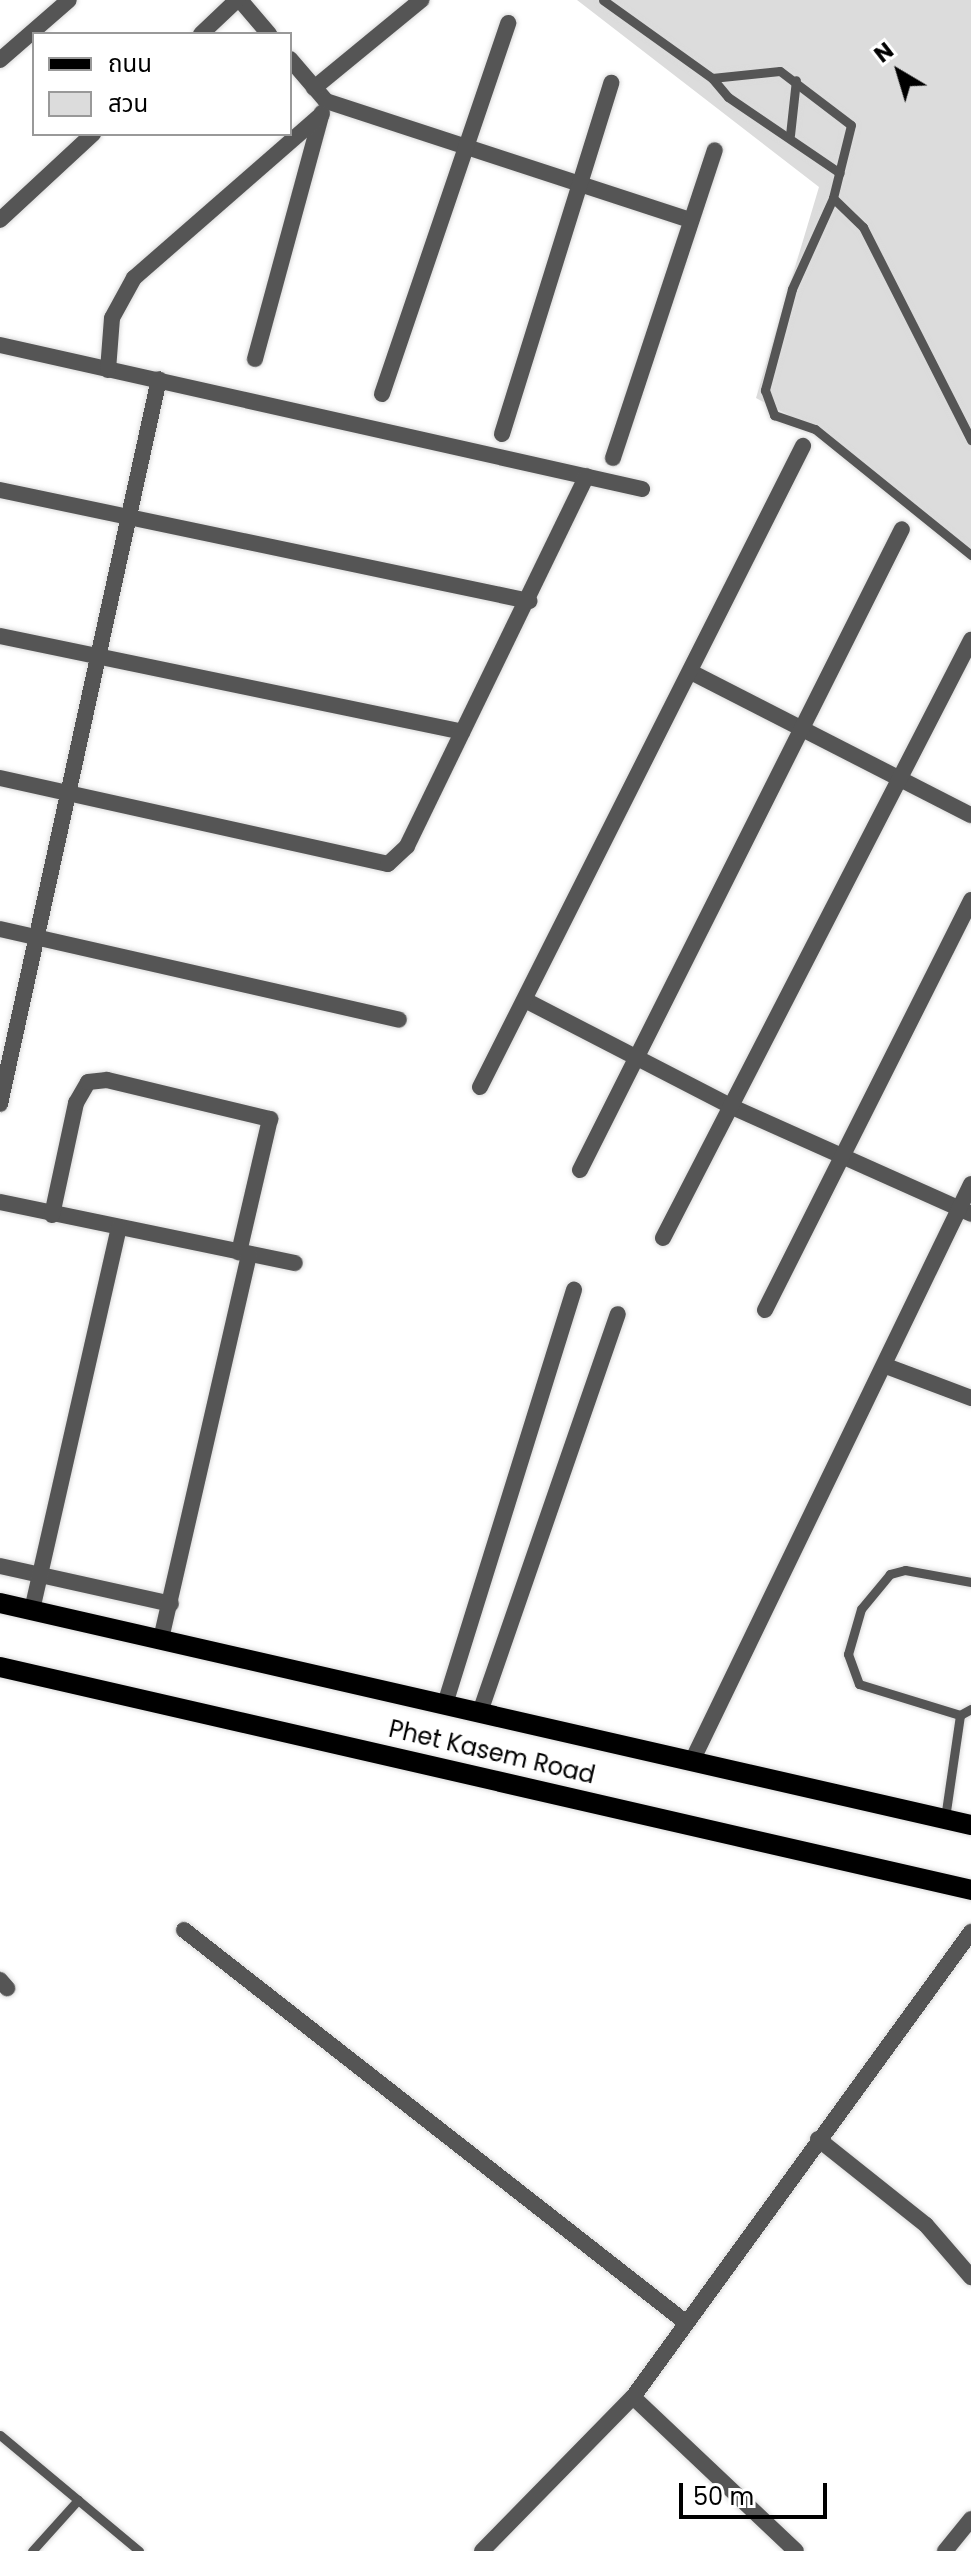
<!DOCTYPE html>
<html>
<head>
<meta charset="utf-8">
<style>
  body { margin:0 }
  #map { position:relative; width:971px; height:2551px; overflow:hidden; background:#fff; font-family:Poppins,"Noto Sans Thai",sans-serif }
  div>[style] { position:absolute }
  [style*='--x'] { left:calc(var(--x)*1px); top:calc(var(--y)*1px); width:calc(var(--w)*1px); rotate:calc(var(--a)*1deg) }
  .green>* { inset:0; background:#dcdcdc }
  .roads { filter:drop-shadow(0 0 2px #dbdbdb) drop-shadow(0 0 2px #dbdbdb) }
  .service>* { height:9px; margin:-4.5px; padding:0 4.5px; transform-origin:4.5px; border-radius:4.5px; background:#555 }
  .minor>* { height:16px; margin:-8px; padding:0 8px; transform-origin:8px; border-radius:8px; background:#555 }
  .primary>* { height:20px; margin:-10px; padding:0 10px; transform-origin:10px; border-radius:10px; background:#000 }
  span { translate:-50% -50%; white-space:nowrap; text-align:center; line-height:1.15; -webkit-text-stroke:7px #fff; paint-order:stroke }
  .street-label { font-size:24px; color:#000 }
  .legend { position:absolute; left:32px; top:32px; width:260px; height:104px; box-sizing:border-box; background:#fff; border:2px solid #999; margin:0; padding:10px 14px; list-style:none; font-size:24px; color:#000 }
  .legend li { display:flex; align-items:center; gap:16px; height:40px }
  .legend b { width:40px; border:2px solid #999 }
  .north { position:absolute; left:859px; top:32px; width:80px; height:80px; -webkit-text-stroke:6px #fff; paint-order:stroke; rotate:322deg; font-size:22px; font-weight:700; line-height:32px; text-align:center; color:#000 }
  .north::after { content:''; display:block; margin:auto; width:28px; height:36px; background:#000; clip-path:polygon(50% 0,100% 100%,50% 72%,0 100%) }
  .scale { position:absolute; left:679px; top:2483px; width:148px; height:36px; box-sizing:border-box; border:4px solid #000; border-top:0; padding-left:10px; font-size:24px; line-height:28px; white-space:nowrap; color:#000; -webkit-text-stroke:6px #fff; paint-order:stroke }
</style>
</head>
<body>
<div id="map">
  <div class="green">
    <i style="clip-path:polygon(577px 0,971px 0,971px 557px,815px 429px,756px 398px,819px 187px)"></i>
  </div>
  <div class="roads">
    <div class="service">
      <i style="--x:603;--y:0;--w:134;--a:35.6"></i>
      <i style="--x:712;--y:78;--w:68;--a:-5.9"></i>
      <i style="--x:780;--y:71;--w:89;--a:37.3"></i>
      <i style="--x:851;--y:125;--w:75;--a:103.9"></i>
      <i style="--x:833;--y:198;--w:100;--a:114.3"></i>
      <i style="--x:792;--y:289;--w:105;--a:105"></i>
      <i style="--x:765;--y:390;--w:27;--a:70"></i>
      <i style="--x:774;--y:415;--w:43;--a:18.9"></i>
      <i style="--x:815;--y:429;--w:201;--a:38.9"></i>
      <i style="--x:712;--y:78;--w:25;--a:50"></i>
      <i style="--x:728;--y:97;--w:135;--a:34.2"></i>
      <i style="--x:790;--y:135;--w:55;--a:-83.8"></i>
      <i style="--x:833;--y:198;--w:42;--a:44"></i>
      <i style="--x:863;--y:227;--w:239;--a:63.1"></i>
      <i style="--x:971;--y:1582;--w:67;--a:-169.7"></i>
      <i style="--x:905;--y:1570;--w:16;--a:165"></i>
      <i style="--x:890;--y:1574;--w:45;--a:129.6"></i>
      <i style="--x:861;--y:1609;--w:47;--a:106.1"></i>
      <i style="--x:848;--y:1654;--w:32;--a:70"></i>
      <i style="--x:859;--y:1684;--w:106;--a:17.1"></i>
      <i style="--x:960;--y:1715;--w:13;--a:-29"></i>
      <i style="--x:945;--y:1818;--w:104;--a:-81.7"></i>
      <i style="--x:0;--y:2435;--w:181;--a:39.8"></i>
      <i style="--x:32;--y:2551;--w:69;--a:-48"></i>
    </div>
    <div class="minor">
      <i style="--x:240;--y:0;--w:45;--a:49.5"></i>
      <i style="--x:201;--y:34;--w:50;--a:-43.4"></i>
      <i style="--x:290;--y:59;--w:55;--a:49.4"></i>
      <i style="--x:326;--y:101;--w:381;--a:18.1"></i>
      <i style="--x:0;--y:60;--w:91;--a:-41"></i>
      <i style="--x:314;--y:88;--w:139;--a:-39.4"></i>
      <i style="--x:0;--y:220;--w:127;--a:-42.8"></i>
      <i style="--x:0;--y:345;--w:658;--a:12.64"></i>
      <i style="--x:255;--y:359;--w:255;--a:-74.8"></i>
      <i style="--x:108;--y:370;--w:52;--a:-85.6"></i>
      <i style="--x:112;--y:318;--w:46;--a:-61.2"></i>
      <i style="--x:134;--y:278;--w:249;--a:-41.1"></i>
      <i style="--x:382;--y:394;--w:392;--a:-71.2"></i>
      <i style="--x:502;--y:434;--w:368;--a:-72.7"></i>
      <i style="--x:613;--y:458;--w:324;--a:-71.7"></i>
      <i style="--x:0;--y:490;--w:541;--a:11.85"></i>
      <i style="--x:0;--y:636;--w:472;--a:11.7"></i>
      <i style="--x:691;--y:672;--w:314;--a:27.1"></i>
      <i style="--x:0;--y:778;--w:397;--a:12.5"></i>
      <i style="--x:388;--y:864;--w:26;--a:-43"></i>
      <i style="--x:407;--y:846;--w:411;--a:-64.1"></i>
      <i style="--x:0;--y:929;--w:409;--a:12.8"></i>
      <i style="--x:525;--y:1000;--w:231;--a:27.3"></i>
      <i style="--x:730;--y:1106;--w:264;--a:24.1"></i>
      <i style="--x:480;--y:1087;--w:718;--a:-63.26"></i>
      <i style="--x:0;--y:1104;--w:742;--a:-77.63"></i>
      <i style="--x:580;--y:1170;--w:717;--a:-63.33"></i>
      <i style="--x:0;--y:1202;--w:301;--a:11.7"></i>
      <i style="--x:52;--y:1215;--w:115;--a:-77.9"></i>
      <i style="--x:76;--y:1103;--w:24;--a:-60"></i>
      <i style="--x:88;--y:1082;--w:19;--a:-6"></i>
      <i style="--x:107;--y:1080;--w:168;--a:13.5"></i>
      <i style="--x:270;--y:1119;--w:137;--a:103.1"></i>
      <i style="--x:663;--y:1238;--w:673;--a:-62.75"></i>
      <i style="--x:765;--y:1310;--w:459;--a:-63.3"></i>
      <i style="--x:886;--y:1366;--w:91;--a:20.6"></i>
      <i style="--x:0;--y:1566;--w:175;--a:12.5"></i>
      <i style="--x:32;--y:1610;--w:392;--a:-77.2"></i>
      <i style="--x:161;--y:1639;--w:395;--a:-77.1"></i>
      <i style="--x:445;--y:1704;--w:434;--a:-72.7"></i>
      <i style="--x:480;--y:1712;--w:421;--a:-70.9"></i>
      <i style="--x:692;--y:1761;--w:641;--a:-64.19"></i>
      <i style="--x:184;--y:1930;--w:635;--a:38.03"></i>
      <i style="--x:0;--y:1980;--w:11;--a:49"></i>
      <i style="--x:818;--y:2139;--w:138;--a:38.5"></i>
      <i style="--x:926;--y:2225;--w:69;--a:49.1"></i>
      <i style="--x:633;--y:2397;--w:224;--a:43.4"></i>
      <i style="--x:482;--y:2551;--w:216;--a:-45.6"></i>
      <i style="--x:633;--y:2397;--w:575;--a:-53.99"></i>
      <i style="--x:945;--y:2551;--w:41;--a:-50.9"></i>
    </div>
    <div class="primary">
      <i style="--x:0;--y:1603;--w:996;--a:12.88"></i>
      <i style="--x:0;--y:1667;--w:996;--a:12.93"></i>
    </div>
  </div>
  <div class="street-label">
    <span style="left:492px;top:1752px;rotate:13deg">Phet Kasem Road</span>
  </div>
  <ul class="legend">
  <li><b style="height:10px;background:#000"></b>ถนน</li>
  <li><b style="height:22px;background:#dcdcdc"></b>สวน</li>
  </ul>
  <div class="north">N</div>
  <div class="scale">50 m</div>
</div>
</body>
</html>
